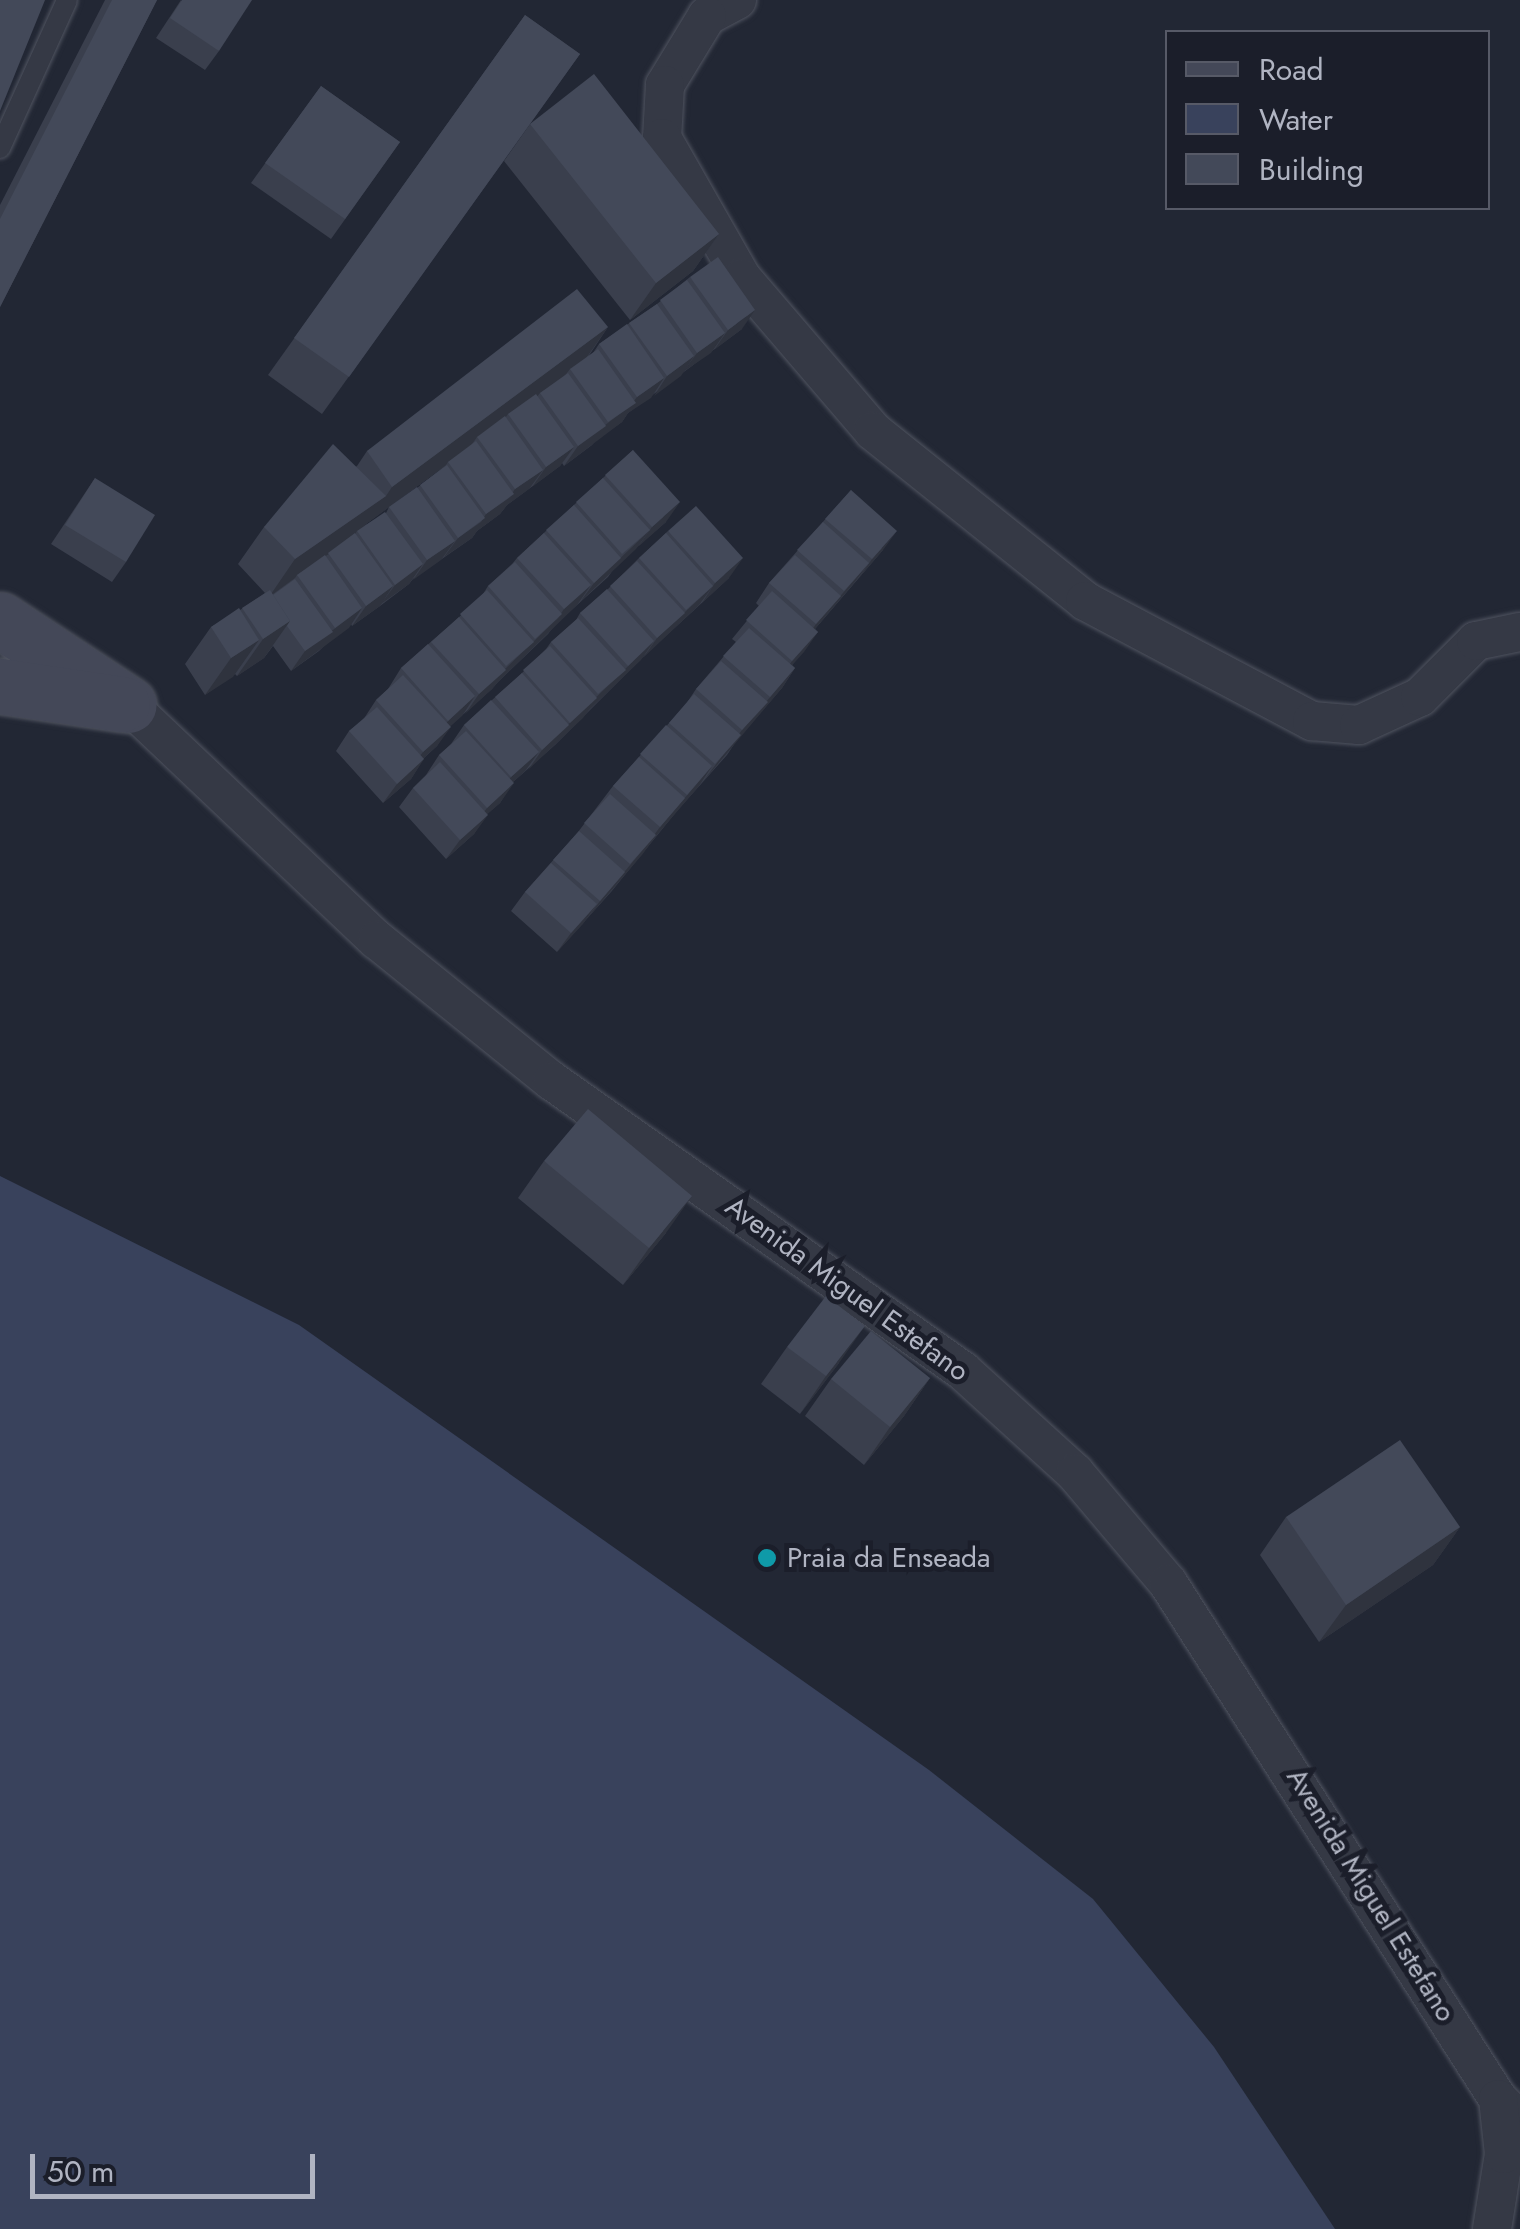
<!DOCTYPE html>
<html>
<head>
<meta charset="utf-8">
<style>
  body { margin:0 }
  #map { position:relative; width:1520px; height:2229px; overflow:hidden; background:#222734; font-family:Jost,sans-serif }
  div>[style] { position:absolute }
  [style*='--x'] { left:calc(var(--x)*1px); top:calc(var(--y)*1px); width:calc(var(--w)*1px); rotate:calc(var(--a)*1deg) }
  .water>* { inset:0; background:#39425c }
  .roads { filter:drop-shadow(0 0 2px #505460) drop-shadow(0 0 2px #505460) }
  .lane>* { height:20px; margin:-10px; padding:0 10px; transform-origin:10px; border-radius:10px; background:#353945 }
  .street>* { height:38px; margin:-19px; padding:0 19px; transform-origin:19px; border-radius:19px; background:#353945 }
  .secondary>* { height:55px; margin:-27.5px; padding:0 27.5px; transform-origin:27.5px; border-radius:27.5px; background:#444858 }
  .wall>* { inset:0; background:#3a3f4d }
  .shaded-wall>* { inset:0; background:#2f333e }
  .building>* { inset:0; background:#434959 }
  .dots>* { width:28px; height:28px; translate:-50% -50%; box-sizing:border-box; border:5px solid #1b1e2a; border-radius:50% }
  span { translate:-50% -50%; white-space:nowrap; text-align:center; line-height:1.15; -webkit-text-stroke:10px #1b1e2a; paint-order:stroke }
  .street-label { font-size:28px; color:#b0b4c2 }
  .poi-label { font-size:28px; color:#b0b4c2 }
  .left { translate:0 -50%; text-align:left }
  .legend { position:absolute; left:1165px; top:30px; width:325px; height:180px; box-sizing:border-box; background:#1b1e2a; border:2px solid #575a67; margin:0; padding:12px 18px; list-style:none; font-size:30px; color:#b0b4c2 }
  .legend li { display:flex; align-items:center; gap:20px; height:50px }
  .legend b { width:50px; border:2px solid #575a67 }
  .scale { position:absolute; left:30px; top:2154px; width:285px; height:45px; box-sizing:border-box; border:5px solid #b0b4c2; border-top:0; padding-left:12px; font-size:30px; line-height:35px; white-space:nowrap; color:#b0b4c2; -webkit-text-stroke:8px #1b1e2a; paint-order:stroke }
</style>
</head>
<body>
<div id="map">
  <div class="water">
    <i style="clip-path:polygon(0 1176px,299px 1325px,929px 1770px,1093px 1899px,1214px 2047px,1335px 2229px,0 2229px)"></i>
  </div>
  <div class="roads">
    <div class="lane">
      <i style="--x:0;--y:148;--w:162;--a:-65.6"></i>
    </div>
    <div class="street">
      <i style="--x:737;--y:0;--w:34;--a:152"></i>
      <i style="--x:707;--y:16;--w:81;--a:121.3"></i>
      <i style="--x:665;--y:85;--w:53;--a:93.2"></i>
      <i style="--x:662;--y:138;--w:161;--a:60.3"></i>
      <i style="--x:742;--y:278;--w:201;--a:49.4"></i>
      <i style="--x:873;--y:431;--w:272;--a:38.7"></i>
      <i style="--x:1085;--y:601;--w:257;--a:27.9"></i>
      <i style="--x:1312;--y:721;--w:47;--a:4.9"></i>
      <i style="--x:1359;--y:725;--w:67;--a:-24.7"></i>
      <i style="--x:1420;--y:697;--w:79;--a:-45"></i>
      <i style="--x:1476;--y:641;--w:45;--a:-11.6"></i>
      <i style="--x:129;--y:705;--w:342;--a:43.5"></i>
      <i style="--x:377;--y:940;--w:225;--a:38.9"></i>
      <i style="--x:552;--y:1081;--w:503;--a:35.21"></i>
      <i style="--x:963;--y:1371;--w:151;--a:42.3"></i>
      <i style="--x:1075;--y:1473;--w:144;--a:49.8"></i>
      <i style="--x:1168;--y:1583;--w:612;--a:57.4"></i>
      <i style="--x:1498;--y:2099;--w:31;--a:45"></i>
      <i style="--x:1492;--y:2229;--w:76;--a:-80.9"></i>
      <i style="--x:1504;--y:2154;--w:55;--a:-96.2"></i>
    </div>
    <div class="secondary">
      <i style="--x:0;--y:620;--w:154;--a:33.4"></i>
      <i style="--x:0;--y:686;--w:123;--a:8.4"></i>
    </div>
  </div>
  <div class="wall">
    <i style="clip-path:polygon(105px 0,157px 0,0 307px,0 205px)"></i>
    <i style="clip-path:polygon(181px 0,219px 51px,205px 70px,156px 38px)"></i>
    <i style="clip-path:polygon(525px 15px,580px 54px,322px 414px,268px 375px)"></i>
    <i style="clip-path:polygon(321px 86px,400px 142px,331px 239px,251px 183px)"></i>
    <i style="clip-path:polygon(530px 124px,719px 234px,693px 271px,630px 320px,504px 161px)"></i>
    <i style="clip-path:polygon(evenodd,690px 277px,742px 329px,628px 413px,622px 422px,595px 441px,592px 445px,564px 466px,562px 463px,560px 466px,507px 505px,500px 514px,477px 531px,472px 538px,413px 579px,409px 584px,380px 606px,352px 626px,351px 624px,323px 647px,319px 651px,291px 671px,273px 646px,264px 658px,237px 676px,235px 674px,205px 695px,185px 664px,211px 627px,240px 610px,265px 593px,238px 564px,264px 527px,357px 466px,367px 451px,608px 327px,588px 357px,593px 353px,599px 344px,657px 304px,690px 277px,446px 465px,417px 488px,389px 507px,386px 513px,364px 526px,366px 524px,446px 465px)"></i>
    <i style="clip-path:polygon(633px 450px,666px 522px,638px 546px,613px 570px,608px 577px,555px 625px,548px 634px,498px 682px,492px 689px,450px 726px,437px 746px,424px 758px,411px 779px,383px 803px,336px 751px,349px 731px,363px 720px,376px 700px,388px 689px,401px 668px,456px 620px,483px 594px,488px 586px,512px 564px,517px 558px)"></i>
    <i style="clip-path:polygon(95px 478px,126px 562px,112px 582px,51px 544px)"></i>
    <i style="clip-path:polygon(851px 490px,883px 550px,815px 629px,818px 632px,792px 665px,795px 668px,782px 688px,737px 740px,727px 755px,677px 811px,611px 892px,557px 952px,511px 911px,525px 892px,578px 832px,613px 786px,686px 704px,696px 689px,736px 642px,732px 639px,759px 606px,756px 603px,769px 583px)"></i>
    <i style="clip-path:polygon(668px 531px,729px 578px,643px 657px,555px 745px,513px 782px,500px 803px,487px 814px,474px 834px,446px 859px,399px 807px,413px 788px,426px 775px,439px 755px,451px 744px,464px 725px,519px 676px,546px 649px,551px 642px,576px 620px,580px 613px,608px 589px,639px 558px)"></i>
    <i style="clip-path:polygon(544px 1161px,666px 1233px,623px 1285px,518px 1198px)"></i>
    <i style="clip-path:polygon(787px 1347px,839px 1363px,800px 1414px,761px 1384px)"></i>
    <i style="clip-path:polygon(930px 1378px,904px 1416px,864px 1465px,805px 1416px,831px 1379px)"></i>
    <i style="clip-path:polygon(1286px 1517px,1460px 1527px,1433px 1565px,1319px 1642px,1260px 1555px)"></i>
  </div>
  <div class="shaded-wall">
    <i style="clip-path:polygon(719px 234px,693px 271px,630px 320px,656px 283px)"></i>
    <i style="clip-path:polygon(755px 310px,742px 329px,714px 350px,728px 330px)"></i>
    <i style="clip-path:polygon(608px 327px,582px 364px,570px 369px,563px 378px,540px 393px,536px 398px,508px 414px,500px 425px,477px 437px,470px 447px,448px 462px,446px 465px,366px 524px,360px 533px,357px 531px,353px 538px,297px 575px,295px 578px,269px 597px,295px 559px,386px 496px,392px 487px)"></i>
    <i style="clip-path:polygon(725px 333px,711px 353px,683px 372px,697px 353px)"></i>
    <i style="clip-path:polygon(694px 356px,681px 376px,654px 396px,667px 376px)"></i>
    <i style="clip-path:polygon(664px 378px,651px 398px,628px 413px,622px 422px,564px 466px,578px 446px,630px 406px,637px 397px)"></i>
    <i style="clip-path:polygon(574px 447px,560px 466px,532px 487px,546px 467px)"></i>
    <i style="clip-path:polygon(543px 470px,529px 489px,507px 505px,500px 514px,477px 531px,472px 538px,444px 557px,458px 538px,481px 522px,486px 514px,509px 498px,515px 489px)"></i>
    <i style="clip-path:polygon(680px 502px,666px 522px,638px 547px,652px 527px)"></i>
    <i style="clip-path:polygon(650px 530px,636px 549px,580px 602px,594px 583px)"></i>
    <i style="clip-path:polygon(897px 531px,883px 550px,858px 579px,872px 559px)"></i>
    <i style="clip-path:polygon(455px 541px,441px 560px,413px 580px,427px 560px)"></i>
    <i style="clip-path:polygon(743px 558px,729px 578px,702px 603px,715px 583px)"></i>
    <i style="clip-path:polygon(869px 563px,855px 582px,802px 644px,816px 624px)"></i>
    <i style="clip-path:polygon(423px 564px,409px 584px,381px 604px,395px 585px)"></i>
    <i style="clip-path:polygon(591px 585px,577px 605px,498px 682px,492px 689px,465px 714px,479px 694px,558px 618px,564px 609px)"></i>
    <i style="clip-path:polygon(393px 586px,380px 606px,352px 626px,366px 606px)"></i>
    <i style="clip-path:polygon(713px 586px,699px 605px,643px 658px,657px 638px)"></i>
    <i style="clip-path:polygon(362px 608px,349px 628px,291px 671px,305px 651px)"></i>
    <i style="clip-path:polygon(290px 621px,264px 658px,237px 676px,263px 639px)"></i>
    <i style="clip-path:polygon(818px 632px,804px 652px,779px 680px,792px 661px)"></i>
    <i style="clip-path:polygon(259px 640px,233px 677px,205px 695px,231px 658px)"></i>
    <i style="clip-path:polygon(654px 641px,641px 660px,589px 710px,583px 718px,528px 770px,542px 750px)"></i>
    <i style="clip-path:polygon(795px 668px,782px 688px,701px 784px,742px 730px)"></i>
    <i style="clip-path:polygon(475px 696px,462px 716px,434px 741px,448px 721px)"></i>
    <i style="clip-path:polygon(451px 727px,437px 746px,409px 771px,423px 752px)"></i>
    <i style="clip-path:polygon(539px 752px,525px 771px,498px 796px,511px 777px)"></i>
    <i style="clip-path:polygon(424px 759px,411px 779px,383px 803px,397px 784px)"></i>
    <i style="clip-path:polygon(712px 766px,699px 786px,656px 836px,642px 855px,586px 920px,600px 901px,646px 846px,660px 827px)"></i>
    <i style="clip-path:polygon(514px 783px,500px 803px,473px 827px,487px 808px)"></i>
    <i style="clip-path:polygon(488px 815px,474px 834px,446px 859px,460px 840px)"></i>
    <i style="clip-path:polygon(597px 904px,583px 924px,557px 952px,571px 933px)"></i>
    <i style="clip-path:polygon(692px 1196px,666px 1233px,623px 1285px,649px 1248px)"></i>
    <i style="clip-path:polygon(865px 1326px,839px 1363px,800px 1414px,826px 1376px)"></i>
    <i style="clip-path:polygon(930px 1378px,904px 1416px,864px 1465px,890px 1427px)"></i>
    <i style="clip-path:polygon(1460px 1527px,1433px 1565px,1319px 1642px,1346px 1605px)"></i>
  </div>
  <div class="building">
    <i style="clip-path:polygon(0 0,45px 0,0 111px)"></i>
    <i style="clip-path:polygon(112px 0,157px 0,0 307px,0 219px)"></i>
    <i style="clip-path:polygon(182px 0,252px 0,219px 51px,170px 18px)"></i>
    <i style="clip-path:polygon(525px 15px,580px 54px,349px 377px,294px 338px)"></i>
    <i style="clip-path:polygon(594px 74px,719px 234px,656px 283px,530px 124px)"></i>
    <i style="clip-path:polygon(321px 86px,400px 142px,345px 219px,265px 163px)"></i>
    <i style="clip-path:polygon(718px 257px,755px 310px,728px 330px,690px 277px)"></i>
    <i style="clip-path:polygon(687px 280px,725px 333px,697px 353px,660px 300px)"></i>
    <i style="clip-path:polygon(577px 289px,608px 327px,392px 487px,367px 451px)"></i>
    <i style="clip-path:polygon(657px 304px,694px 356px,667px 376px,629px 323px)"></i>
    <i style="clip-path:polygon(627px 324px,664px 378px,637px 397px,599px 344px)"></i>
    <i style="clip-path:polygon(598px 349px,636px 403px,608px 422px,570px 369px)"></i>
    <i style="clip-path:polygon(568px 373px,606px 426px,578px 446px,540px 393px)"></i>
    <i style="clip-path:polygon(536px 394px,574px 447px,546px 467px,508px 414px)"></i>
    <i style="clip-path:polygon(505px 416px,543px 470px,515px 489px,477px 437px)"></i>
    <i style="clip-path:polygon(476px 441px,514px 494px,486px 514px,448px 462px)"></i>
    <i style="clip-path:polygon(333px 444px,386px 496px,295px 559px,264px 527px)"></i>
    <i style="clip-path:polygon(633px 450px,680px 502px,652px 527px,605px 475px)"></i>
    <i style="clip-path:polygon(447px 465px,485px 518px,458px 538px,420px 485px)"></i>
    <i style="clip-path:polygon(95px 478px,155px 515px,126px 562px,65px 525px)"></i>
    <i style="clip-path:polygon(603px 478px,650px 530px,622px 554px,576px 502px)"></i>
    <i style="clip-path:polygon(417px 487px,455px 541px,427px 560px,389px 507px)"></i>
    <i style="clip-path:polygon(851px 490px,897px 531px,872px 559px,825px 519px)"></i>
    <i style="clip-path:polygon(574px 505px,621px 558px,594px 583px,546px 530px)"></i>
    <i style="clip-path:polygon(696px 506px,743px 558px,715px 583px,668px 531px)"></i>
    <i style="clip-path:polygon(385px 512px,423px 564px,395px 585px,357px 531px)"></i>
    <i style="clip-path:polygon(823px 522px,869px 563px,844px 591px,797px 550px)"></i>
    <i style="clip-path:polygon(355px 533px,393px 586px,366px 606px,328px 553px)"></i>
    <i style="clip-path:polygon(544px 533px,591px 585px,564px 609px,517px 558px)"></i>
    <i style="clip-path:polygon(666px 533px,713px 586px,686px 610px,639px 558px)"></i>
    <i style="clip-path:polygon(325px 555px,362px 608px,335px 628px,297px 575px)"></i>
    <i style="clip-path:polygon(795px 555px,841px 596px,816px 624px,769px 583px)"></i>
    <i style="clip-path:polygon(637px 561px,685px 613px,657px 638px,610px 586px)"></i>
    <i style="clip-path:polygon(515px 562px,562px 614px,535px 639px,488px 586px)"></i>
    <i style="clip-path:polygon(295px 579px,333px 632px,305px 651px,287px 626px,290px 621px,273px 595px)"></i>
    <i style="clip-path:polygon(607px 589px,654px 641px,628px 666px,580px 613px)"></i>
    <i style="clip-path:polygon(270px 590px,290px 621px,263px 639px,242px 608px)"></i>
    <i style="clip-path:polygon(487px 590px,534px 642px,506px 666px,460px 614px)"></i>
    <i style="clip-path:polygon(772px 591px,818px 632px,792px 661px,746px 620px)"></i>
    <i style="clip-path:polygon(239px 608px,259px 640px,231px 658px,211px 627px)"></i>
    <i style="clip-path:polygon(459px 617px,506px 670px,479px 694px,431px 642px)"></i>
    <i style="clip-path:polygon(578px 618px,626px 670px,598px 694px,551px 642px)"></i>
    <i style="clip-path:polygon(749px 628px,795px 668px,770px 697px,723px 656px)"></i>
    <i style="clip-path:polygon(428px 644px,475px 696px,448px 721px,401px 668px)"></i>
    <i style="clip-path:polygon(550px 646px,597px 698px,570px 723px,523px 670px)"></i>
    <i style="clip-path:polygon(721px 661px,768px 702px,742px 730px,696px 689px)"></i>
    <i style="clip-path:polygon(522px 673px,569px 725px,542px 750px,495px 697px)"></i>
    <i style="clip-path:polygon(403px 675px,451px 727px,423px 752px,376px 700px)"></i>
    <i style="clip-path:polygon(694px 694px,741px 735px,715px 764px,669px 723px)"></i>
    <i style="clip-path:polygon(491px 700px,539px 752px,511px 777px,464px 725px)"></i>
    <i style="clip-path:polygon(377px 707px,424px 759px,397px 784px,349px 731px)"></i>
    <i style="clip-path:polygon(666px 725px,712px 766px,687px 795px,640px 754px)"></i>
    <i style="clip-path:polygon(466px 731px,514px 783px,487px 808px,439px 755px)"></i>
    <i style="clip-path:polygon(639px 757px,685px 798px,660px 827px,613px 786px)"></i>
    <i style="clip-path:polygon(440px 762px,488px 815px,460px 840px,413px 788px)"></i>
    <i style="clip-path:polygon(610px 794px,656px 835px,630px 864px,584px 823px)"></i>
    <i style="clip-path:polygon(579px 831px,625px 872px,600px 901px,553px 860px)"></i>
    <i style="clip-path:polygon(551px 863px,597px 904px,571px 933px,525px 892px)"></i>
    <i style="clip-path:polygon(588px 1109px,692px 1196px,649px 1248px,544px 1161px)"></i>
    <i style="clip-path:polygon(826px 1296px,865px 1326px,826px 1376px,787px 1347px)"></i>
    <i style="clip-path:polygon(871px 1331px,930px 1378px,890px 1427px,831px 1379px)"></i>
    <i style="clip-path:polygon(1400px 1440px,1460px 1527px,1346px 1605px,1286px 1517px)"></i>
  </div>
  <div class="dots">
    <i style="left:767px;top:1558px;background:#0f9aa8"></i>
  </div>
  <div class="street-label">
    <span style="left:847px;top:1289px;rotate:36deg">Avenida Miguel Estefano</span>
    <span style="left:1371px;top:1895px;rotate:58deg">Avenida Miguel Estefano</span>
  </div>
  <div class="poi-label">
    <span class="left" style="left:787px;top:1558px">Praia da Enseada</span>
  </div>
  <ul class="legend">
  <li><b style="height:12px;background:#444858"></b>Road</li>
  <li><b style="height:28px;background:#39425c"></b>Water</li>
  <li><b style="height:28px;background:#434959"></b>Building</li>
  </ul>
  <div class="scale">50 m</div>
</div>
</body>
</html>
